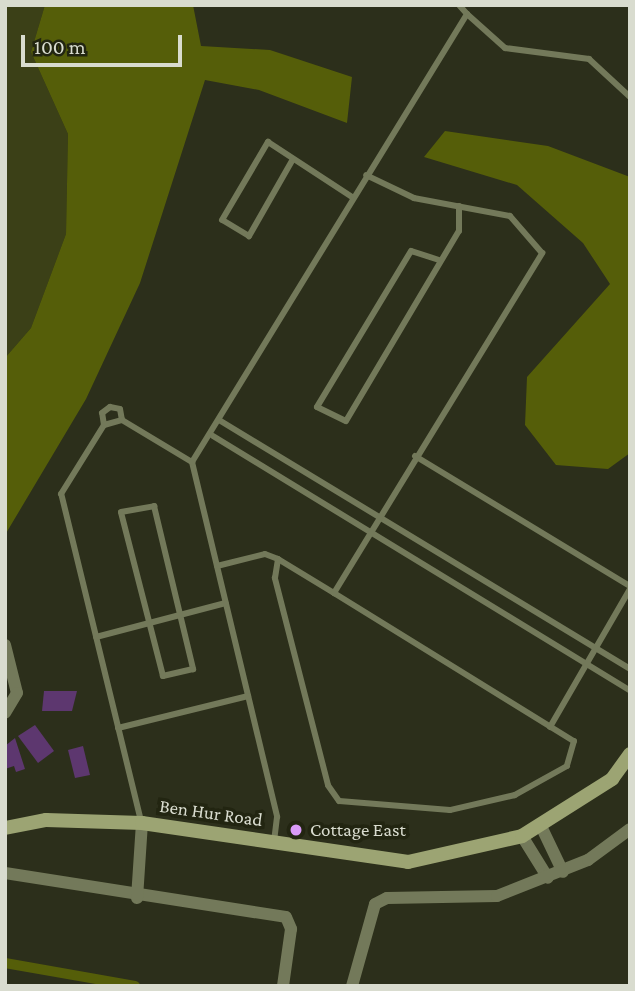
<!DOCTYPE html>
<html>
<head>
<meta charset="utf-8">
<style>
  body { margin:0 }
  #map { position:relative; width:635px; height:991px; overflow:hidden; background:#2c2f1b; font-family:"Crimson Pro",serif }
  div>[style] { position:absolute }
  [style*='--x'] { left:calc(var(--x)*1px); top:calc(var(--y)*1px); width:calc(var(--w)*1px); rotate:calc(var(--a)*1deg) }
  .green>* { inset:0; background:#3b4017 }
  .water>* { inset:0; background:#555e09 }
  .canal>* { height:10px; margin:-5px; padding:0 5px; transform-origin:5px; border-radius:5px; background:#555e09 }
  .building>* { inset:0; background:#5d376f }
  .lane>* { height:6px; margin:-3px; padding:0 3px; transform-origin:3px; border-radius:3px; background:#73795a }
  .street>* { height:12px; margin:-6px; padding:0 6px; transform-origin:6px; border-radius:6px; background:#73795a }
  .secondary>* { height:14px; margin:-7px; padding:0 7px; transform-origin:7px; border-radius:7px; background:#9ca473 }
  .dots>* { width:19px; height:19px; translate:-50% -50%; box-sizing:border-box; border:4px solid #222511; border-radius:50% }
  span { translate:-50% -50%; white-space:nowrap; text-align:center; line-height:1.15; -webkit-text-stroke:7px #222511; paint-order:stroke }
  .street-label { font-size:19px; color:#d9dccf }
  .poi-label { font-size:19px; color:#d9dccf }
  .left { translate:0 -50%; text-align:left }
  .frame { position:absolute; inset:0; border:7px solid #d9dccf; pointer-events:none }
  .scale { position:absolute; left:21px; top:35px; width:161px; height:32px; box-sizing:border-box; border:4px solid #d9dccf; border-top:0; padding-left:9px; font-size:21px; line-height:24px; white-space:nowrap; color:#d9dccf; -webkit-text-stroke:5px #222511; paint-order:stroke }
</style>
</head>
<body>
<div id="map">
  <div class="green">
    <i style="clip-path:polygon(5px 5px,45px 5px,31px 52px,68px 134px,66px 234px,31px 328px,5px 358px)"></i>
  </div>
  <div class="water">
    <i style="clip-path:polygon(45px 5px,193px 5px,201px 46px,270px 50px,352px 77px,347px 123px,259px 90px,205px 80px,140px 283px,86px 399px,5px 535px,5px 358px,31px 328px,66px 234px,68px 134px,31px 52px)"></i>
    <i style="clip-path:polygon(445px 131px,548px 146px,630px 177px,630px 453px,608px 469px,556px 465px,525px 425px,527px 377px,610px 284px,583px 243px,517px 185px,424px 157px)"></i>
  </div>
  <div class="canal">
    <i style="--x:5;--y:963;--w:132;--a:10"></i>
  </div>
  <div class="building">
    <i style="clip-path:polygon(44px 691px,77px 691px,72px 711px,42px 711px)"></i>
    <i style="clip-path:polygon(35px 725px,54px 751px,38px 763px,18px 736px)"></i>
    <i style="clip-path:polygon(15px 738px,25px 769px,16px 772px,14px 766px,5px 769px,5px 746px)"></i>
    <i style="clip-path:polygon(83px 746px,90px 775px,75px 778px,68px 750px)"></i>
  </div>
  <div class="lane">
    <i style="--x:459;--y:5;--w:12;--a:48"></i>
    <i style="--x:293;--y:159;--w:89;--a:119.7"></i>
    <i style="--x:249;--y:236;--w:31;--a:-149"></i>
    <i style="--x:222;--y:220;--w:91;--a:-59.5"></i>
    <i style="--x:268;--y:142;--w:100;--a:33.2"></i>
    <i style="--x:439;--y:260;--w:29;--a:-162"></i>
    <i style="--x:411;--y:251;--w:182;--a:121.1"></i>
    <i style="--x:317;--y:407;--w:32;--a:26"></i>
    <i style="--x:346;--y:421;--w:221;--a:-59.3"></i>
    <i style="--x:459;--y:231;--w:25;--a:-90"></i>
    <i style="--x:219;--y:420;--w:481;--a:31.2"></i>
    <i style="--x:104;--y:425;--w:12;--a:-99"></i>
    <i style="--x:102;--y:413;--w:10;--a:-37"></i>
    <i style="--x:110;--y:407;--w:10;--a:11"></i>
    <i style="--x:120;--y:409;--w:11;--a:80"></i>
    <i style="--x:213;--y:436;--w:489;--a:31.4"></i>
    <i style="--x:415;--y:456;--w:251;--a:31.2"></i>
    <i style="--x:192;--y:462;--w:365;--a:76.5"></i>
    <i style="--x:277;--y:817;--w:25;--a:97"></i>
    <i style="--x:154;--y:506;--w:168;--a:76.5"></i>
    <i style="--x:193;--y:669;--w:31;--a:167"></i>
    <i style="--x:163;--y:676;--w:169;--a:-104.4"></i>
    <i style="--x:121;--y:512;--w:34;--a:-10"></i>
    <i style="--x:217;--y:566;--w:49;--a:-14"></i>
    <i style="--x:265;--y:554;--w:14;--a:21"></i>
    <i style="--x:334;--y:593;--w:282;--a:31.7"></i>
    <i style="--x:574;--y:741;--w:26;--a:106"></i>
    <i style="--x:567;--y:766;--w:60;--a:150.9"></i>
    <i style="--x:515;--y:795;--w:67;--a:167"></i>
    <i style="--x:450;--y:810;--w:111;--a:-175.4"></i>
    <i style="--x:339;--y:801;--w:19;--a:-125"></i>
    <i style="--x:328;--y:785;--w:214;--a:-104.4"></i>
    <i style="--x:275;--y:578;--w:19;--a:-81"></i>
    <i style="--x:278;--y:559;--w:66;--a:31.3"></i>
    <i style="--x:334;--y:593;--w:399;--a:-58.5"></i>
    <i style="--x:542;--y:253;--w:49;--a:-130.9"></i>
    <i style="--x:510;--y:216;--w:98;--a:-169.4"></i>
    <i style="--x:414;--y:198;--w:53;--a:-154.4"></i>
    <i style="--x:96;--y:637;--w:134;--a:-14.7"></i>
    <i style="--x:550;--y:727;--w:160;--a:-59.9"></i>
    <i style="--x:118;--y:728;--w:134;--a:-13.8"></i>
    <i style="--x:141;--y:821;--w:337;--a:-103.7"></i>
    <i style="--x:61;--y:494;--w:81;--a:-58.1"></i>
    <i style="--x:104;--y:425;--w:19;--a:-16"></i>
    <i style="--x:122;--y:420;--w:82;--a:31"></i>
    <i style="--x:192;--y:462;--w:526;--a:-58.46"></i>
    <i style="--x:467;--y:14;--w:51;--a:41.8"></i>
    <i style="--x:505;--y:48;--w:85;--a:7.5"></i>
    <i style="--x:589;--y:59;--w:56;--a:42.8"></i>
  </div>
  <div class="street">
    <i style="--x:5;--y:645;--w:49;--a:76"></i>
    <i style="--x:17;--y:693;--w:23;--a:121"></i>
    <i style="--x:540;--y:824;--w:53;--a:64.4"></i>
    <i style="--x:522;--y:836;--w:49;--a:58.2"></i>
    <i style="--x:5;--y:873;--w:284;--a:8.9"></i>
    <i style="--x:286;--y:917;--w:13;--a:67"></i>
    <i style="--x:291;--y:929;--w:58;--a:98"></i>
    <i style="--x:137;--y:898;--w:75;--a:-86.2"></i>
    <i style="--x:352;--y:986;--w:85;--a:-74.3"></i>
    <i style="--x:375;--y:904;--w:13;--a:-27"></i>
    <i style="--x:387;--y:898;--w:110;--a:-1"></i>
    <i style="--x:497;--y:896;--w:98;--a:-21.6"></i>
    <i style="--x:588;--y:860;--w:52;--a:-36.4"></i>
  </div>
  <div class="secondary">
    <i style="--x:5;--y:828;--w:42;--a:-11"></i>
    <i style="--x:46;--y:820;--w:96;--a:1.8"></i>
    <i style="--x:142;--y:823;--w:269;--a:8.3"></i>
    <i style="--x:408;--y:862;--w:117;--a:-12.8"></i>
    <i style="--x:522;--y:836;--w:107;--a:-32.3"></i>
    <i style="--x:612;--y:779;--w:31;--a:-54"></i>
  </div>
  <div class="dots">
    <i style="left:296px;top:830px;background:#d99af7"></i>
  </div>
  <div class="street-label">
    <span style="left:211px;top:813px;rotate:8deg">Ben Hur Road</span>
  </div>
  <div class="poi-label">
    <span class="left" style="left:310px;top:830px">Cottage East</span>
  </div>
  <div class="frame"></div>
  <div class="scale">100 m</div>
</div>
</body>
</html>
